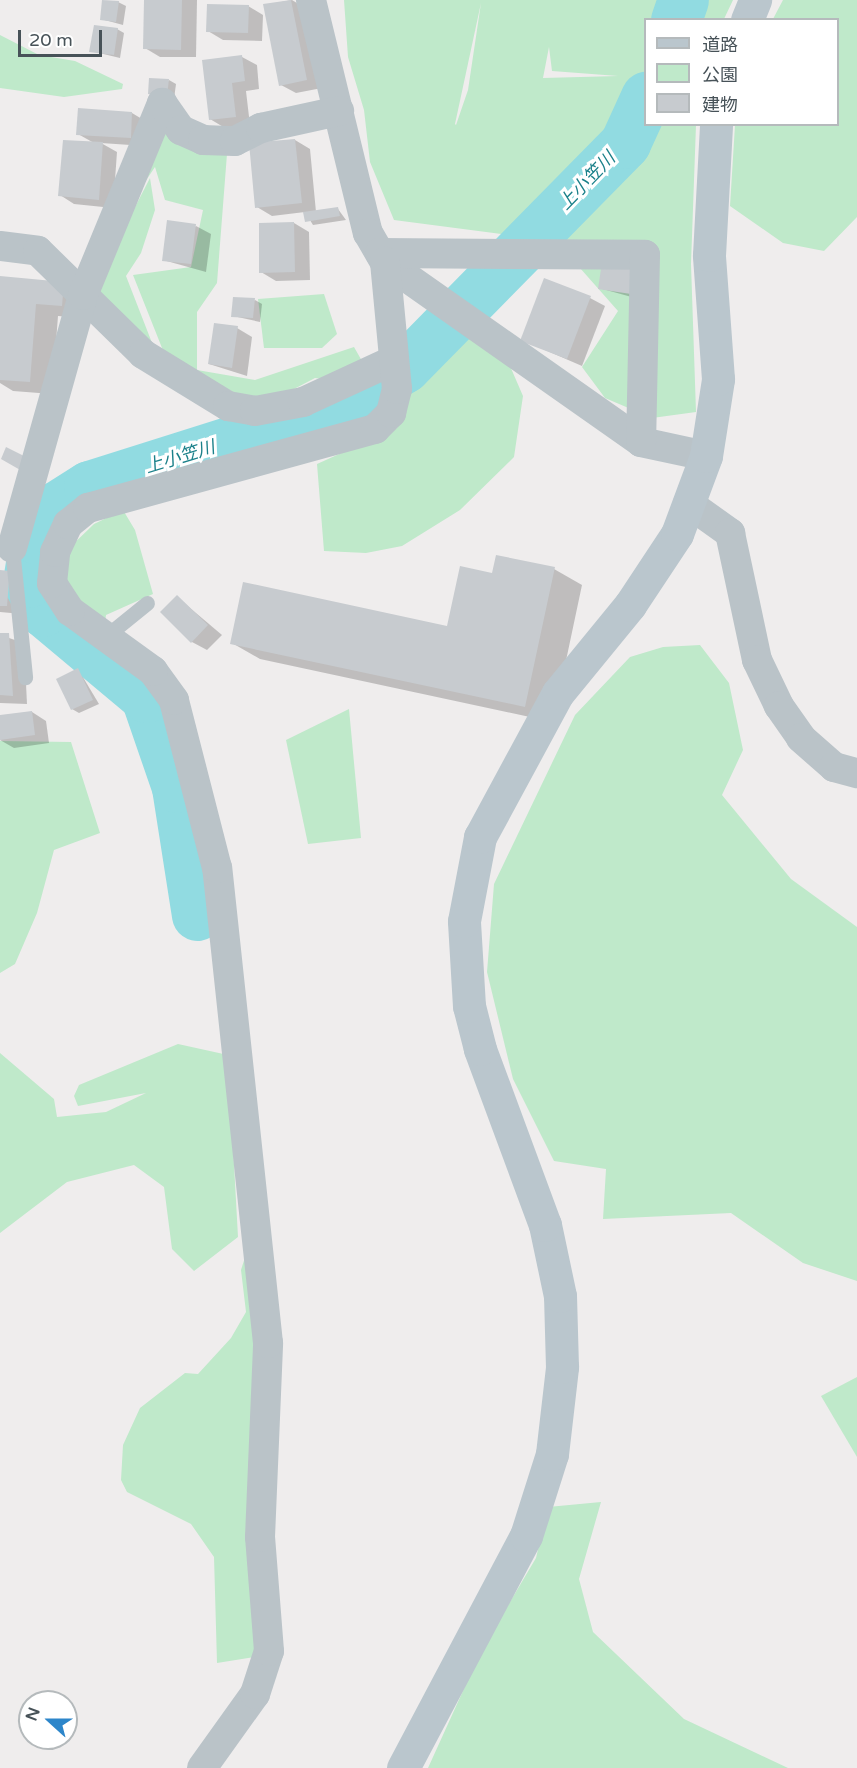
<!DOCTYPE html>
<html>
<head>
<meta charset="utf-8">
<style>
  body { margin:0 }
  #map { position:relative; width:857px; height:1768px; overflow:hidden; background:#efeded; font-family:"Varela Round","Noto Sans JP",sans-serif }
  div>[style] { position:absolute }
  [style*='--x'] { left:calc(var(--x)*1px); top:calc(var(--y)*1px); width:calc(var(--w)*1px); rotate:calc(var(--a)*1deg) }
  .green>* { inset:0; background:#bfe9ca }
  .shadow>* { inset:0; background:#0003 }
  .river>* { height:51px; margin:-25.5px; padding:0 25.5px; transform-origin:25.5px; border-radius:25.5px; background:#91dbe1 }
  .building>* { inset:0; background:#c7cbcf }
  .lane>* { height:15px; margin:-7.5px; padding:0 7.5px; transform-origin:7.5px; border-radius:7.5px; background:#bac3c8 }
  .street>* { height:30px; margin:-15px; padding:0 15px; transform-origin:15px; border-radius:15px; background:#bac3c8 }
  .secondary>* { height:33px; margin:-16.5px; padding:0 16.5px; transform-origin:16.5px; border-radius:16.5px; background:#bac6cd }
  span { translate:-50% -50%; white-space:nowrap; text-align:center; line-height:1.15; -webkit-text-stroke:6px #fff; paint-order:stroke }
  .water-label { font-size:18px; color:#1b818a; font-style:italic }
  .legend { position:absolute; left:644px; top:18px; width:195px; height:108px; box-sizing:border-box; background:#fff; border:2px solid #b5babc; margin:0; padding:8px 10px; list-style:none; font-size:18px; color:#475258 }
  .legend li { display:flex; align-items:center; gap:12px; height:30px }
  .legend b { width:30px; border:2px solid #b5babc }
  .north { position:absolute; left:18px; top:1690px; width:60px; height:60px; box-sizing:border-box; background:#fff; border:2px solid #b5babc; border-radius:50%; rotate:291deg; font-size:16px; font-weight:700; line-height:24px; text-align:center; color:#475258 }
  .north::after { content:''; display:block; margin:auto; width:21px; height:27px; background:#2d86ca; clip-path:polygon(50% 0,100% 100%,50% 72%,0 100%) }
  .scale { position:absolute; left:18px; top:30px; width:84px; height:27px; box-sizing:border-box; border:3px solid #475258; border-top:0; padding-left:8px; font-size:18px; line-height:21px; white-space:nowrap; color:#475258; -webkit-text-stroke:4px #fff; paint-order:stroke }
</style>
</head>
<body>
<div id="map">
  <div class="green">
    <i style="clip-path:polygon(evenodd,344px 0,733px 0,724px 19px,646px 20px,646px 124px,696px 125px,691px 264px,696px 412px,652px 418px,605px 398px,582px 367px,618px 311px,557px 242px,584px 168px,509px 235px,394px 220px,370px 162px,364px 110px,348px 57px,344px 0,481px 3px,468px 90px,456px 125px,455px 124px,481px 3px,344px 0,549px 47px,552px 71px,618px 76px,543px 78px,549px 47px)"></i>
    <i style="clip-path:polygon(783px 0,857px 0,857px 217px,824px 251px,783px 243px,730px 206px,735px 125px,838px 124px,838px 20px,773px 19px)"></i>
    <i style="clip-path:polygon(0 35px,39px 55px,75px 61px,123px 84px,122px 89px,64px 97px,0 88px)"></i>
    <i style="clip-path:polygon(158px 113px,228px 141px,217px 283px,197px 312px,197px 370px,255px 380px,354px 347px,362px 361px,337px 381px,315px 378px,275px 399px,249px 400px,166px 358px,133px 275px,191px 267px,203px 210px,165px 200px,155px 167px,116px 225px)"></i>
    <i style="clip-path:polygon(150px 178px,155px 210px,141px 253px,126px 276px,154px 348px,89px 296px)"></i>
    <i style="clip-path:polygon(324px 294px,337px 334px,322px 348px,264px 348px,258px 299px)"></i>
    <i style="clip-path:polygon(465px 334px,510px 366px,523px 396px,514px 457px,460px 510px,402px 546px,366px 553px,324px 551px,317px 464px,397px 428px,419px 369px)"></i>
    <i style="clip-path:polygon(123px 510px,135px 530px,153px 594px,106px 615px,105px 623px,72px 605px,63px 573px,65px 552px,94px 524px)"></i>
    <i style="clip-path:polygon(700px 645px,729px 683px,743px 750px,722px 795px,791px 879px,857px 927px,857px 1281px,803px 1263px,731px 1213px,603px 1219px,606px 1169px,554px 1161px,513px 1079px,487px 972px,494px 884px,575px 715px,630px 657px,663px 647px)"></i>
    <i style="clip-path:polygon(349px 709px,361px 838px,308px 844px,286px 740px)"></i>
    <i style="clip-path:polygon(0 741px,71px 742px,100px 833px,54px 850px,37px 913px,15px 964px,0 973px)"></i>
    <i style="clip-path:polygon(178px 1044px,228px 1055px,238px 1237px,194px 1271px,172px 1249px,164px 1187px,134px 1165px,67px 1182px,0 1233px,0 1053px,54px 1099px,57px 1117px,106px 1112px,146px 1093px,78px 1106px,74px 1096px,79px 1085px)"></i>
    <i style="clip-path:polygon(247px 1251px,260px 1287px,267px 1655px,217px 1663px,214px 1557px,191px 1524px,127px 1492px,121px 1480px,123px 1445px,140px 1408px,185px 1373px,198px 1374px,231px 1338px,246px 1312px,241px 1270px)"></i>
    <i style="clip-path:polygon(857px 1377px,857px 1457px,821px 1396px)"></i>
    <i style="clip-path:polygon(601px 1502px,579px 1579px,593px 1632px,684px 1719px,788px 1768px,428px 1768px,482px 1649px,536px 1558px,548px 1507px)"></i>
  </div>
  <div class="shadow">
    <i style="clip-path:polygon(146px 0,197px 0,196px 57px,160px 57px,145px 48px)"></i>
    <i style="clip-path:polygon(292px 0,305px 8px,322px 88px,296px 93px,281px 85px,265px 5px)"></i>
    <i style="clip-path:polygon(118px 2px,126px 6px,123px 25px,101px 19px)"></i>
    <i style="clip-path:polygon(248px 6px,263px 15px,262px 41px,223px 40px,208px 31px)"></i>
    <i style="clip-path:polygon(117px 29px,124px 33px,120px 58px,91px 51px)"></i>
    <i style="clip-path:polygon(242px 57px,257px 65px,259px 89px,246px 91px,250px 125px,225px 128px,210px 119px)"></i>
    <i style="clip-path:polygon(169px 80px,176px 84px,174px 99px,157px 98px)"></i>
    <i style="clip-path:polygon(132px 113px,147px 122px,145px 146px,101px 143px,117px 152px,113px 208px,74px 204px,60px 195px,94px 143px,78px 134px)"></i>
    <i style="clip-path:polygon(295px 140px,310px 149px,316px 212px,338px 209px,346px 220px,313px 225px,305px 212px,272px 216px,257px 207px,251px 145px)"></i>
    <i style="clip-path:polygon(294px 223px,309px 232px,310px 280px,276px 281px,261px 272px,260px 224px)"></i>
    <i style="clip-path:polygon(196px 226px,211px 234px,206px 272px,163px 260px)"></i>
    <i style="clip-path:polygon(603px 264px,646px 301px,599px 288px)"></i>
    <i style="clip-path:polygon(0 278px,64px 283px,84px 318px,58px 316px,52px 394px,13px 391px,0 383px)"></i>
    <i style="clip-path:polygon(590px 298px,605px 306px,582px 366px,522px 340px)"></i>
    <i style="clip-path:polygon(255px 300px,262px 304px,260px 322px,233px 316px)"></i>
    <i style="clip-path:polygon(237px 328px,252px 337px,247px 376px,209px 364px)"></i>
    <i style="clip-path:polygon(554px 569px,582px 585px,553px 722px,260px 659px,232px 643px,448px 628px,493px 575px)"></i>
    <i style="clip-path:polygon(0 572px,25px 581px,22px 614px,0 612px)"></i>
    <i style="clip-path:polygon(177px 597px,222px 635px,207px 650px,192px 642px)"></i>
    <i style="clip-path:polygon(0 635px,24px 643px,27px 704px,0 703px)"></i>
    <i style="clip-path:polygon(78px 669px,99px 704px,79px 713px,72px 709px)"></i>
    <i style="clip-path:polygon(32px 712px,46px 721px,49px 743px,14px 748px,0 740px,0 717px)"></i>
  </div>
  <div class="river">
    <i style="--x:676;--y:20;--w:21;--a:-71"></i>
    <i style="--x:197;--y:915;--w:130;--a:-98.9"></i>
    <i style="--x:177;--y:787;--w:95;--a:-109"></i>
    <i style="--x:146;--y:697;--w:134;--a:-140.1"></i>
    <i style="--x:43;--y:611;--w:33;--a:-117"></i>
    <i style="--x:28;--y:582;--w:45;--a:-81"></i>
    <i style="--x:35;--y:538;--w:36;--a:-58"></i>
    <i style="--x:54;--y:508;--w:41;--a:-32.2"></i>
    <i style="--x:89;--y:486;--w:256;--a:-17.5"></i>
    <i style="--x:333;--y:409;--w:83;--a:-30.3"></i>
    <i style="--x:405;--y:367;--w:314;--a:-45.5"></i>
    <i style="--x:625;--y:143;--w:51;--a:-65.5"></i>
  </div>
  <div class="building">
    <i style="clip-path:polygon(102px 0,119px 1px,116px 22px,100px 20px)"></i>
    <i style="clip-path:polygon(144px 0,182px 0,181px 50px,143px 49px)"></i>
    <i style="clip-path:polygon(291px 0,307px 80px,279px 86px,263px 4px)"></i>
    <i style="clip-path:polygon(207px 4px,249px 5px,248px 33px,206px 32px)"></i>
    <i style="clip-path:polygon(94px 25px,118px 28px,114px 55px,89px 52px)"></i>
    <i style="clip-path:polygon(242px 55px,245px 81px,232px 83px,236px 117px,209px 120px,202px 60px)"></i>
    <i style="clip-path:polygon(149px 78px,169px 79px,167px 96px,148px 94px)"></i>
    <i style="clip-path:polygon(78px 108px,132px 112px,131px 138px,76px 135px)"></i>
    <i style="clip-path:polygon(295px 139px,302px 203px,255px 208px,249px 143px)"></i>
    <i style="clip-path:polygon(63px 140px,103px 142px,99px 200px,58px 196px)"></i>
    <i style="clip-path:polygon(338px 207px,340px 216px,305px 222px,303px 212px)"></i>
    <i style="clip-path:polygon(167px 220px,196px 224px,191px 264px,162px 261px)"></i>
    <i style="clip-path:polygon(294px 222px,295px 272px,259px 273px,259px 223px)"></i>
    <i style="clip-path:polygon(602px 262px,635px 267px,631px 294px,598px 289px)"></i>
    <i style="clip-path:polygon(0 276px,64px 282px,62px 306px,36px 304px,30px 382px,0 380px)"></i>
    <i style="clip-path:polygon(544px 278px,591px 296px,567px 359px,520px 341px)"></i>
    <i style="clip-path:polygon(233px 297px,255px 298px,253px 318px,231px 317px)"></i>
    <i style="clip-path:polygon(214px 323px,238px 326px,232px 368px,208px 364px)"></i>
    <i style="clip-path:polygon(6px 447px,28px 458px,22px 471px,1px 459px)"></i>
    <i style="clip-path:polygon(496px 555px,555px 567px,525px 707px,230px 644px,243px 582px,447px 626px,460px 566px,492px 573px)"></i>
    <i style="clip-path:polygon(0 570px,10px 571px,7px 606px,0 606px)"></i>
    <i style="clip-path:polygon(177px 595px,208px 625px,191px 643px,160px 612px)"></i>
    <i style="clip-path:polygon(0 633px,9px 633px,13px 696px,0 695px)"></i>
    <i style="clip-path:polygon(78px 668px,93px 700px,71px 710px,56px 679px)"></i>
    <i style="clip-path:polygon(32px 711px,35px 735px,0 740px,0 715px)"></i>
  </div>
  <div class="lane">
    <i style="--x:12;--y:548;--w:130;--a:84.2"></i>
    <i style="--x:105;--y:637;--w:54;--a:-39"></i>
  </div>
  <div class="street">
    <i style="--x:311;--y:0;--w:240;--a:76.3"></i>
    <i style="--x:368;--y:233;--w:34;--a:60"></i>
    <i style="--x:385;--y:262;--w:313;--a:35.1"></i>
    <i style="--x:641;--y:442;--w:66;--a:12.2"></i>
    <i style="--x:0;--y:246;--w:38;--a:7"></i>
    <i style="--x:38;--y:251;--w:147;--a:44.4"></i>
    <i style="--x:143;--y:354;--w:100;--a:31.5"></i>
    <i style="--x:228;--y:406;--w:27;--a:10"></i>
    <i style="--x:255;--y:411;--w:49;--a:-10.6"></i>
    <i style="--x:303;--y:402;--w:100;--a:-24.8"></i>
    <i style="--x:380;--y:253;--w:265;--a:0.4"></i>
    <i style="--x:645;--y:255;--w:187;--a:91.2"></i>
    <i style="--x:688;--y:503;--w:52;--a:35.5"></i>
    <i style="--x:730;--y:533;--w:130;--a:78"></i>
    <i style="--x:757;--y:660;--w:51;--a:64.4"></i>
    <i style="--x:779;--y:706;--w:39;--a:55"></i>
    <i style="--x:801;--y:738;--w:44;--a:41.3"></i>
    <i style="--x:834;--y:767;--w:24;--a:15"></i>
    <i style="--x:12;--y:548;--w:263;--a:-74.3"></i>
    <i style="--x:83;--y:295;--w:208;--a:-67.6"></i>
    <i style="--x:162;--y:103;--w:33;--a:55"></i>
    <i style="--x:181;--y:130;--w:24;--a:24"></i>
    <i style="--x:203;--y:140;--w:32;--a:2"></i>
    <i style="--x:235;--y:141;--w:29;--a:-27"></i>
    <i style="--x:261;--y:128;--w:80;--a:-12.3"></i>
    <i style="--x:202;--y:1768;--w:91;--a:-54.4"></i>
    <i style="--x:255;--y:1694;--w:45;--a:-72"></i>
    <i style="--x:269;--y:1651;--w:114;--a:-94.5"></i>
    <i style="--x:260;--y:1537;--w:194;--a:-87.6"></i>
    <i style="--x:268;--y:1343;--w:478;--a:-96.1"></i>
    <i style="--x:217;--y:868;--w:173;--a:-104.4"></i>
    <i style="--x:174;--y:700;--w:36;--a:-126"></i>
    <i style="--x:153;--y:671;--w:102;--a:-144.1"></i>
    <i style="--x:70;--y:611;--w:33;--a:-123"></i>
    <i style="--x:52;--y:583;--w:31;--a:-84"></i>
    <i style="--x:55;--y:552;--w:31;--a:-65"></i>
    <i style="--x:68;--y:524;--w:26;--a:-39"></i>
    <i style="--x:88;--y:508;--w:298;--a:-15.4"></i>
    <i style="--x:375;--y:429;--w:23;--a:-45"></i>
    <i style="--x:391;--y:413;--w:25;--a:-76"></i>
    <i style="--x:397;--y:389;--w:128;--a:-95.4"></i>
  </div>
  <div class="secondary">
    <i style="--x:747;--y:20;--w:22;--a:-68"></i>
    <i style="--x:403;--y:1768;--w:263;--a:-62.1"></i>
    <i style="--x:526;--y:1536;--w:86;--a:-72.4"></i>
    <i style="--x:552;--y:1454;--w:88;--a:-83.4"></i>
    <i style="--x:562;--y:1367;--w:71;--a:-91.6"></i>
    <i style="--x:560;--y:1296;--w:73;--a:-101.9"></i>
    <i style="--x:545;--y:1225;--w:188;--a:-110.3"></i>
    <i style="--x:480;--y:1049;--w:44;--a:-104.3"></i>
    <i style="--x:469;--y:1006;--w:85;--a:-93.4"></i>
    <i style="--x:464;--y:921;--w:86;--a:-79.2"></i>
    <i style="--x:480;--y:837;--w:164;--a:-61.6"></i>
    <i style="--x:558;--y:693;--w:114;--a:-50.7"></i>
    <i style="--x:630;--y:605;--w:85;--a:-56.5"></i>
    <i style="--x:677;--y:534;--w:83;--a:-69.6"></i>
    <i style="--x:706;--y:456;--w:78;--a:-81.1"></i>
    <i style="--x:718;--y:379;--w:124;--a:-94.2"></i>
    <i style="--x:709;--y:255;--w:131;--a:-86.9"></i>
  </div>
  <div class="water-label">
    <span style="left:587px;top:181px;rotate:-46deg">上小笠川</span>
    <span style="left:180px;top:457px;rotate:-17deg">上小笠川</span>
  </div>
  <ul class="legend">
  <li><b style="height:8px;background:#bac6cd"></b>道路</li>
  <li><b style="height:16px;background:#bfe9ca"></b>公園</li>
  <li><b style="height:16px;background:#c7cbcf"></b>建物</li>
  </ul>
  <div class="north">N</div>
  <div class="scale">20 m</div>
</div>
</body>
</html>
